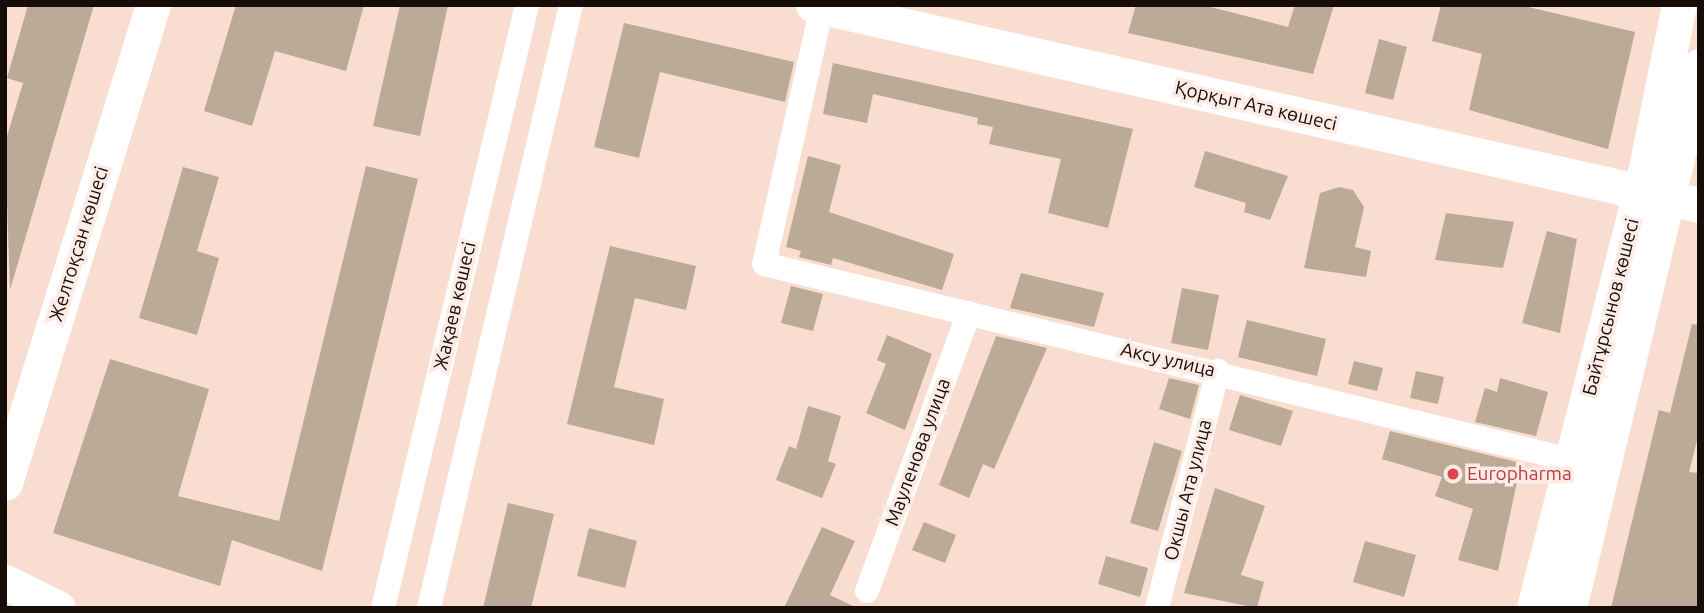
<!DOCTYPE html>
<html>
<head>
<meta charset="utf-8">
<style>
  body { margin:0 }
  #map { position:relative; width:1704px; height:613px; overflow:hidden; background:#f8ddd0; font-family:Ubuntu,sans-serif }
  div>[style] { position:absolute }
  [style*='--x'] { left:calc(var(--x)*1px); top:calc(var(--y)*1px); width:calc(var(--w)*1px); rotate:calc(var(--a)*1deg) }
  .building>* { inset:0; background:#bbaa95 }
  .street>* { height:24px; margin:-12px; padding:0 12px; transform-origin:12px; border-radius:12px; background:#fff }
  .secondary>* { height:35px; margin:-17.5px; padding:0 17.5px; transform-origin:17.5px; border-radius:17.5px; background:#fff }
  .dots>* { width:19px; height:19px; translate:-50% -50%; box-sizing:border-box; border:4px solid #fdece5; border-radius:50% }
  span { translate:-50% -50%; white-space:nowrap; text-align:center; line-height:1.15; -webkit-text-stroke:7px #fdece5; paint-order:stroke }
  .street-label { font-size:19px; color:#160d09 }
  .health-label { font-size:19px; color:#be3a42 }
  .left { translate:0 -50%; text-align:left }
  .frame { position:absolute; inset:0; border:7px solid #160d09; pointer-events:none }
</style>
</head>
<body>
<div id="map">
  <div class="building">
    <i style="clip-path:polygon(28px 5px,94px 5px,10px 290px,5px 143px,23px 83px,7px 78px)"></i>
    <i style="clip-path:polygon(236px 5px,364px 5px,346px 71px,275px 51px,252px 126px,204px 111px)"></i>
    <i style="clip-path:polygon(400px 5px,448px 5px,420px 136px,373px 126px)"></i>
    <i style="clip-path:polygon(1136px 5px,1203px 5px,1288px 27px,1295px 5px,1334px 5px,1313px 74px,1128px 33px)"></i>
    <i style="clip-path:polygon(1441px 5px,1520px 5px,1635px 32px,1608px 149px,1469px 110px,1482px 54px,1432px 41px)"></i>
    <i style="clip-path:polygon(624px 23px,794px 62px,785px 102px,660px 72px,639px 158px,594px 147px)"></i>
    <i style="clip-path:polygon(1379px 39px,1407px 47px,1393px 100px,1365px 93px)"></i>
    <i style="clip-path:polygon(833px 63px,1133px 129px,1108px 228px,1048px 213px,1061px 159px,989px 144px,993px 127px,977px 124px,978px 118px,873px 94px,867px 123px,823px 114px)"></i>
    <i style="clip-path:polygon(1205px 151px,1288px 176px,1270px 220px,1244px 212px,1246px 203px,1194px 187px)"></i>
    <i style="clip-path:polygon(808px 156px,841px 165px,829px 212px,954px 254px,942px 290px,833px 258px,831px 265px,799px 257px,801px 251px,786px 247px)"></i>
    <i style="clip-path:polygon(366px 166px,418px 179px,322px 571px,232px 540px,220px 586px,53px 533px,110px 359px,209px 389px,178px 496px,279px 521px)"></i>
    <i style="clip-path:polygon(183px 167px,219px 177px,197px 251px,219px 258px,197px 335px,139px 318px)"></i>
    <i style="clip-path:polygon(1339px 187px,1353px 190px,1364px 207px,1355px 247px,1371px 251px,1366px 277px,1304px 268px,1320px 193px)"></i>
    <i style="clip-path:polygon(1446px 213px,1514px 222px,1503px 268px,1435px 260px)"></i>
    <i style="clip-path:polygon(1547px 231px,1577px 239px,1560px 333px,1522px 323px)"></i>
    <i style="clip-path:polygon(610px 246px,696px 266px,686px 310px,635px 298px,614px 387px,664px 399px,654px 445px,567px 424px)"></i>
    <i style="clip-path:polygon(1021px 273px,1104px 293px,1094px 327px,1010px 308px)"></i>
    <i style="clip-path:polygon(791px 286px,823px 294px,813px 331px,781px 323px)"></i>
    <i style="clip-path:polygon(1182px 288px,1219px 295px,1208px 350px,1171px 343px)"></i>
    <i style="clip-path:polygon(1247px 320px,1326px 339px,1317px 376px,1238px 357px)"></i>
    <i style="clip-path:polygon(1692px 324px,1699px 325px,1699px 433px,1689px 472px,1699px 473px,1699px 608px,1611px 608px,1659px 410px,1670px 413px)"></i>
    <i style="clip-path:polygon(887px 335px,932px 354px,905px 430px,866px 413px,886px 364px,877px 360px)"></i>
    <i style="clip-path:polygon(996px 336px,1047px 348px,994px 469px,983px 464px,969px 498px,939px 485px)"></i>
    <i style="clip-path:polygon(1354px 361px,1383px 368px,1377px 391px,1348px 384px)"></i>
    <i style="clip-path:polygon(1416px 371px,1444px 377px,1438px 404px,1410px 398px)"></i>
    <i style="clip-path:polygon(1169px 378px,1199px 385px,1190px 419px,1159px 409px)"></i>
    <i style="clip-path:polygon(1500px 378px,1548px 392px,1536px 436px,1475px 422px,1485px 388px,1497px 392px)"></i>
    <i style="clip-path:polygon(1240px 395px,1293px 411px,1281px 446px,1229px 430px)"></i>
    <i style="clip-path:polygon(808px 406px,841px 416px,828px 461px,836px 464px,822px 498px,776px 480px,789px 446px,796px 449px)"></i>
    <i style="clip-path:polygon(1390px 431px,1521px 463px,1498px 571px,1458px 560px,1473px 509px,1435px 496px,1442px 477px,1382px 459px)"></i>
    <i style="clip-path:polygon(1154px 442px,1182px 451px,1158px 531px,1130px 523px)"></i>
    <i style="clip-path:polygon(1215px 488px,1265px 506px,1241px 575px,1264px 582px,1257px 608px,1184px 593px)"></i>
    <i style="clip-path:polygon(508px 503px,554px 514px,531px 608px,483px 608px)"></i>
    <i style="clip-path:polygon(924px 522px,956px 535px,945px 563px,912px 550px)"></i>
    <i style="clip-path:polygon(822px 527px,855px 541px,830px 595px,857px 608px,784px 608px)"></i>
    <i style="clip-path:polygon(589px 528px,637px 541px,625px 588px,577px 576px)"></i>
    <i style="clip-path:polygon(1365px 541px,1416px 555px,1404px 597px,1353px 582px)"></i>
    <i style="clip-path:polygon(1106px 556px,1148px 568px,1140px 597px,1098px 584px)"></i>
  </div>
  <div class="street">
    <i style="--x:822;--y:7;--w:263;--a:102.7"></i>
    <i style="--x:764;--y:264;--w:830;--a:13.65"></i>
    <i style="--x:867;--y:591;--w:296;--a:-69.9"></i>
    <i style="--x:383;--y:608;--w:620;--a:-76.57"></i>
    <i style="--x:429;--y:608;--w:619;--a:-76.75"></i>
    <i style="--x:1157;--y:608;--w:245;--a:-75.6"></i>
  </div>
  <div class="secondary">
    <i style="--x:813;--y:5;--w:908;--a:12.72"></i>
    <i style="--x:5;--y:483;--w:500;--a:-72.8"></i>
    <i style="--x:5;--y:582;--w:59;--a:26.1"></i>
    <i style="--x:1534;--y:608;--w:445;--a:-75.7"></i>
    <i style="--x:1644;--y:177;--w:176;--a:-78.5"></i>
    <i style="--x:1569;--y:608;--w:557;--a:-76.51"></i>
  </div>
  <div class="dots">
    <i style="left:1453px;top:474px;background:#e0444e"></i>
  </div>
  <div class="street-label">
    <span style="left:1256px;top:106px;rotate:13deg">Қорқыт Ата көшесі</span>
    <span style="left:79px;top:244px;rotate:-73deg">Желтоқсан көшесі</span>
    <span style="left:455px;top:306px;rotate:-77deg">Жақаев көшесі</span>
    <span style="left:1611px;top:307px;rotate:-76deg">Байтұрсынов көшесі</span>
    <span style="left:1168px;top:360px;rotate:13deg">Аксу улица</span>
    <span style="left:918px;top:452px;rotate:-70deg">Мауленова улица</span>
    <span style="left:1188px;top:490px;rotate:-76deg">Окшы Ата улица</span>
  </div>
  <div class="health-label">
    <span class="left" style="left:1467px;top:474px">Europharma</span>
  </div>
  <div class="frame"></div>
</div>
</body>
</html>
